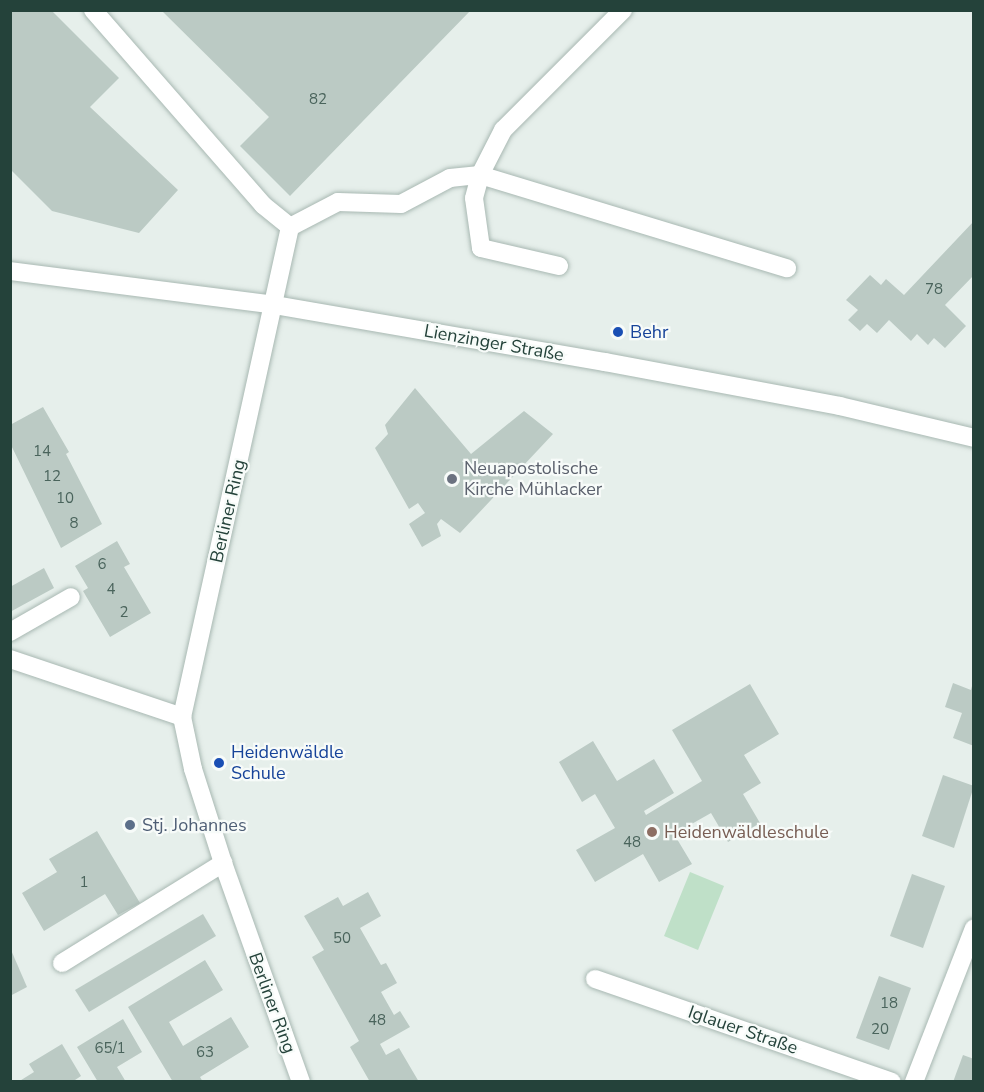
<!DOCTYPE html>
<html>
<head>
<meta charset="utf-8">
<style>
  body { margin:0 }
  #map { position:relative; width:984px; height:1092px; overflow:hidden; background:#e6efeb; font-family:"Nunito Sans",sans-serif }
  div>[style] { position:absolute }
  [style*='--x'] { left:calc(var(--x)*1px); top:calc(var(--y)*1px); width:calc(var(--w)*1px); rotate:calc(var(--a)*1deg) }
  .green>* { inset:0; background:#bfe0c8 }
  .building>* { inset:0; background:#bbcac4 }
  .roads { filter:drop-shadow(0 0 2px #a8b8b2) drop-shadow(0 0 2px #a8b8b2) }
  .minor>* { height:18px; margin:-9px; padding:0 9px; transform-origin:9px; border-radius:9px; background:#fff }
  .dots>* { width:16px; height:16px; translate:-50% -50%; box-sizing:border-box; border:3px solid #f7fbf9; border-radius:50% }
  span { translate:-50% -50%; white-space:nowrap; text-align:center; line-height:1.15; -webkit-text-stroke:4.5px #f7fbf9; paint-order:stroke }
  .number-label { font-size:15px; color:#4a645c }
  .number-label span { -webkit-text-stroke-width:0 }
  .transit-label { font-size:18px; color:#164399 }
  .left { translate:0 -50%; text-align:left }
  .street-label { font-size:18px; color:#24423a }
  .worship-label { font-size:18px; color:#5b616d }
  .service-label { font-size:18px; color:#4e5e75 }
  .education-label { font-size:18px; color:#785e54 }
  .frame { position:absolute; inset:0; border:12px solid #24423a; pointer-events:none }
</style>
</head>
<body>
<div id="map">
  <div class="green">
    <i style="clip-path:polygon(690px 872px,724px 886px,698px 950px,664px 936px)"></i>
  </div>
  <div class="building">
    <i style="clip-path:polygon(10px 10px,51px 10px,119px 78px,90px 107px,178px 190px,139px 233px,52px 211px,10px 169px)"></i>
    <i style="clip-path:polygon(161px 10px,471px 10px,290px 196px,240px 146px,269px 117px)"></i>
    <i style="clip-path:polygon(974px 221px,974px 275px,945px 305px,966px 326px,945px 348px,934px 338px,928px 345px,917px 334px,911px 341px,889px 320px,877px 333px,867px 324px,860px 331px,848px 320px,858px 310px,846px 300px,870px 275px,881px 285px,886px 279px,904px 295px)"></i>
    <i style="clip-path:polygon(415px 388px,471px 454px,524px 411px,553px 434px,460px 533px,441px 519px,437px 524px,441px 536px,422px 547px,409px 524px,425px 513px,418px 503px,409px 509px,375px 448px,388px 434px,385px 425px)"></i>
    <i style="clip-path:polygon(43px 407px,69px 452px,66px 454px,102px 524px,61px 548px,10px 443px,10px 425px)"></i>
    <i style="clip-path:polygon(117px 541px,130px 564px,124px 567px,151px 613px,110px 637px,83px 591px,88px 588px,75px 566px)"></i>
    <i style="clip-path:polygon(44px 568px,54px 588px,10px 612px,10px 587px)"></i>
    <i style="clip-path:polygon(973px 682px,974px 682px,974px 746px,953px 738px,962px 713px,945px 707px,953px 683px,971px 690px)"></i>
    <i style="clip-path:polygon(750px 684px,779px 734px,744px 755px,761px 783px,743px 794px,760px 823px,728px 842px,711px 813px,674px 834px,692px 864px,659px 882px,643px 854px,595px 882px,576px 850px,615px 828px,595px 794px,582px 802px,559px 762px,593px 741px,617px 781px,654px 759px,674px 793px,644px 811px,646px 815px,702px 781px,672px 730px)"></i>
    <i style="clip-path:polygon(943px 775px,974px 786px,954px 848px,922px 836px)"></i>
    <i style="clip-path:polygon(97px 831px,140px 903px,118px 915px,105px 894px,44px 931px,22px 893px,57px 872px,49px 859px)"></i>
    <i style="clip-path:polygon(912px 874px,945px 886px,923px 948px,890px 936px)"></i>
    <i style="clip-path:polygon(368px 892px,381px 916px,360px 928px,381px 965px,386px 963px,397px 983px,381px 992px,394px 1015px,400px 1011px,410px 1027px,380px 1044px,386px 1055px,399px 1048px,419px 1082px,370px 1082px,350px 1047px,359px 1041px,312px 957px,324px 950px,304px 916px,338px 897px,343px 906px)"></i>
    <i style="clip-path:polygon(203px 914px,216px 936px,89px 1012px,75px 990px)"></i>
    <i style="clip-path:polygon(11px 950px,27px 987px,10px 996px,10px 995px)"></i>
    <i style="clip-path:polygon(205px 960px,223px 990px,169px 1022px,183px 1046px,231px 1017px,249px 1047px,200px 1077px,203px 1082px,173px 1082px,128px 1007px)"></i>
    <i style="clip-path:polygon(879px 976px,911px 988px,889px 1050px,856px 1038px)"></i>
    <i style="clip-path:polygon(123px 1019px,142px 1052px,117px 1067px,126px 1082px,98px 1082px,77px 1047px)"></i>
    <i style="clip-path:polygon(62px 1044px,81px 1076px,72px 1082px,18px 1082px,34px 1072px,29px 1064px)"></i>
    <i style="clip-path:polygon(963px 1055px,974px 1059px,974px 1082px,953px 1082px)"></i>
  </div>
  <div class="roads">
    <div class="minor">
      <i style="--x:93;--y:10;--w:259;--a:48.9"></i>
      <i style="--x:263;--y:205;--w:35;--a:39"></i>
      <i style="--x:559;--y:266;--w:80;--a:-167"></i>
      <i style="--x:481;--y:248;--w:50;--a:-98"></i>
      <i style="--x:474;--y:198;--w:24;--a:-75"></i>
      <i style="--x:480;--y:175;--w:321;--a:16.9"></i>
      <i style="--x:10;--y:271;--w:266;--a:7.3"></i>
      <i style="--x:274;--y:305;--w:336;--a:9.8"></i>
      <i style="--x:605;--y:362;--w:239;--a:10.6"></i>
      <i style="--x:840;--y:406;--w:138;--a:13.4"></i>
      <i style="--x:10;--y:632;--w:70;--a:-29.8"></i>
      <i style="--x:10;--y:659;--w:182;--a:18.6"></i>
      <i style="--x:62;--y:963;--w:190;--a:-31.8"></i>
      <i style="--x:595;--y:979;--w:314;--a:19.1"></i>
      <i style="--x:301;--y:1082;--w:232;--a:-109.6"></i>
      <i style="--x:223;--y:863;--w:99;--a:-107.7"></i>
      <i style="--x:193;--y:769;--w:53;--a:-101.9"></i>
      <i style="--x:182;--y:717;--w:502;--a:-77.57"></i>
      <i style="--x:290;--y:227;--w:54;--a:-27.5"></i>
      <i style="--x:338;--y:202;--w:63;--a:1.8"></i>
      <i style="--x:401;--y:204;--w:55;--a:-28"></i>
      <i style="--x:450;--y:178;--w:30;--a:-6"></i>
      <i style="--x:480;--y:175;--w:51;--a:-62.9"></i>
      <i style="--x:503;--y:130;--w:170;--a:-45"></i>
      <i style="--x:914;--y:1082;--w:165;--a:-68.7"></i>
    </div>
  </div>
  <div class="dots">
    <i style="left:618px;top:332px;background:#1a4fb4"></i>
    <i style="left:452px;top:479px;background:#6b7280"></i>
    <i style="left:219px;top:763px;background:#1a4fb4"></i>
    <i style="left:130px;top:825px;background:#5c6f8a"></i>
    <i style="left:652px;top:832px;background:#8d6e63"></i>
  </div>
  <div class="number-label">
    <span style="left:318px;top:100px">82</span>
    <span style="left:934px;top:290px">78</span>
    <span style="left:42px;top:452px">14</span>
    <span style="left:52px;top:477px">12</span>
    <span style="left:65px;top:499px">10</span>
    <span style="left:74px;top:524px">8</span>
    <span style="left:102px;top:565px">6</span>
    <span style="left:111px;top:590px">4</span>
    <span style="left:124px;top:613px">2</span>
    <span style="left:632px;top:843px">48</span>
    <span style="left:84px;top:883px">1</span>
    <span style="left:342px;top:939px">50</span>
    <span style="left:889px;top:1004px">18</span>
    <span style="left:377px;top:1021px">48</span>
    <span style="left:880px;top:1030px">20</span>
    <span style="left:110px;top:1049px">65/1</span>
    <span style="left:205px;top:1053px">63</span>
  </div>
  <div class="transit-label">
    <span class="left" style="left:630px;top:332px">Behr</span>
    <span class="left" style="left:231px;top:763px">Heidenwäldle<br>Schule</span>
  </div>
  <div class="street-label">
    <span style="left:494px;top:343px;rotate:10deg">Lienzinger Straße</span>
    <span style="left:228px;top:511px;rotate:-77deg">Berliner Ring</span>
    <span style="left:272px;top:1003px;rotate:70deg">Berliner Ring</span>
    <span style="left:743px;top:1030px;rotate:19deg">Iglauer Straße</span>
  </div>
  <div class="worship-label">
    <span class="left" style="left:464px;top:479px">Neuapostolische<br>Kirche Mühlacker</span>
  </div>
  <div class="service-label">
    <span class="left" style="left:142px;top:825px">Stj. Johannes</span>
  </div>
  <div class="education-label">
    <span class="left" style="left:664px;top:832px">Heidenwäldleschule</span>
  </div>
  <div class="frame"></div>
</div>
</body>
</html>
